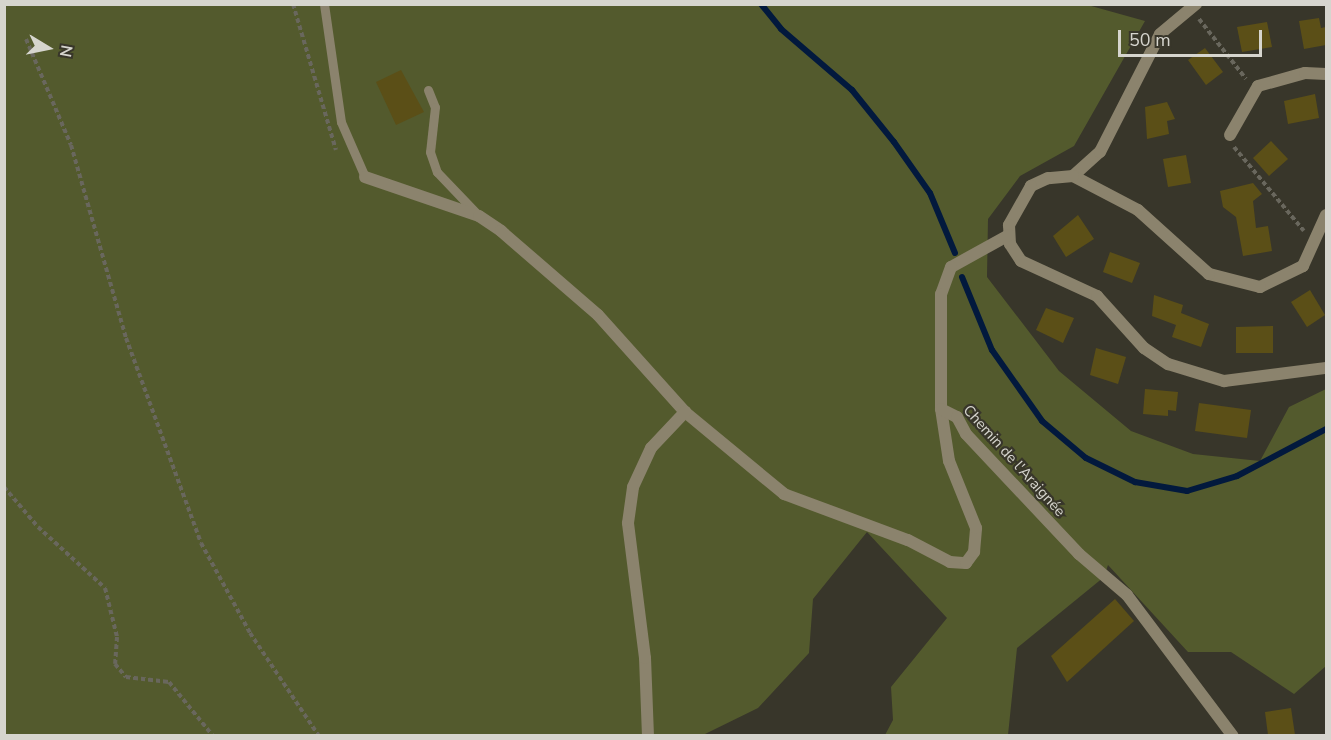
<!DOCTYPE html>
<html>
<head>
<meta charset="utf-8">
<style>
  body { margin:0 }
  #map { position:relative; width:1331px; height:740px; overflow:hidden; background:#38362a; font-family:"Nunito Sans",sans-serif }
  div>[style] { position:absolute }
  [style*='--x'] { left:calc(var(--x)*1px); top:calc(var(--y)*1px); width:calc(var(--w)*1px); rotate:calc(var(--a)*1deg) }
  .green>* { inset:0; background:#535a2d }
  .stream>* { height:6px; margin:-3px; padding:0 3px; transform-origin:3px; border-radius:3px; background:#02193d }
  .building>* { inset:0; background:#5b4f17 }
  .path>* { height:4px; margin-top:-2px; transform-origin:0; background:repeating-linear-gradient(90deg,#69675d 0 4.5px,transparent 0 7.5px) }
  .service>* { height:9px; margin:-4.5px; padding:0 4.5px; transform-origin:4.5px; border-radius:4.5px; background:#8b836d }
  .minor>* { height:12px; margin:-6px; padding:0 6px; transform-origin:6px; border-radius:6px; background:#8b836d }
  span { translate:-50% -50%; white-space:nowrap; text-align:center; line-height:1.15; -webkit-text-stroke:4.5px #38362a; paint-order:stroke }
  .street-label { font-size:15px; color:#d6d5ce }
  .frame { position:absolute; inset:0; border:6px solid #d6d5ce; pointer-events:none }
  .north { position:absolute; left:18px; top:18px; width:60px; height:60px; -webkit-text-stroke:4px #38362a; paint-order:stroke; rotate:100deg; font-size:16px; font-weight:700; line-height:24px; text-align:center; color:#d6d5ce }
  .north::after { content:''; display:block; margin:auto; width:21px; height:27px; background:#d6d5ce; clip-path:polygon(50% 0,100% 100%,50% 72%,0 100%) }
  .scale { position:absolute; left:1118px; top:30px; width:144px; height:27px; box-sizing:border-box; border:3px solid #d6d5ce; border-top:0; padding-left:8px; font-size:18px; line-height:21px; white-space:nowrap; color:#d6d5ce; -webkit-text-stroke:4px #38362a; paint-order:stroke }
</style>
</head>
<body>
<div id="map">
  <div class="green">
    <i style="clip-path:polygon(1084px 4px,1145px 21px,1074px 146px,1020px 176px,988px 219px,987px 277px,1059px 371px,1131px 431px,1193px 454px,1260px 461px,1289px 407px,1326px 389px,1326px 666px,1294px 694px,1231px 652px,1188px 652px,1108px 565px,1104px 577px,1017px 648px,1008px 735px,885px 735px,893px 720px,891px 687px,947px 618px,867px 532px,813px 599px,809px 653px,758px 708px,703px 735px,5px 735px,4px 5px)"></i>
  </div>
  <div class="stream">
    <i style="--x:761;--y:4;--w:32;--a:51"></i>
    <i style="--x:781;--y:29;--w:94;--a:40.7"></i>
    <i style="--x:852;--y:90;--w:67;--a:51.1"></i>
    <i style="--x:894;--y:142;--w:62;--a:54.8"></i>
    <i style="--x:930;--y:193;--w:65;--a:67.4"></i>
    <i style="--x:962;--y:277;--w:79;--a:67.7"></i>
    <i style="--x:992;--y:350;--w:87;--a:54.8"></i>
    <i style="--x:1042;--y:421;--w:57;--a:40.1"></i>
    <i style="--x:1086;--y:458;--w:55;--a:26.1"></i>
    <i style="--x:1135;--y:482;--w:53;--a:9.8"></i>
    <i style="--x:1187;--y:491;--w:52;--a:-16.7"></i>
    <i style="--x:1237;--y:476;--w:101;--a:-27.8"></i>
  </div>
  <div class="building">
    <i style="clip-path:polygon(1319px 18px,1321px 28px,1326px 27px,1326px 45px,1304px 49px,1299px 21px)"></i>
    <i style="clip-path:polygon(1267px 22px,1272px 47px,1242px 52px,1237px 27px)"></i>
    <i style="clip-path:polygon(1205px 48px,1223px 72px,1206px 85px,1188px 60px)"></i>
    <i style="clip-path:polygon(401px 70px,424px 112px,396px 125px,376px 82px)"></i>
    <i style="clip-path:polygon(1315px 94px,1319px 118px,1288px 124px,1284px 101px)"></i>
    <i style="clip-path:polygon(1167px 102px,1175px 119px,1167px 121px,1169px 134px,1147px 139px,1145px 107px)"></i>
    <i style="clip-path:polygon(1271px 141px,1288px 159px,1269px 176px,1253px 158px)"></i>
    <i style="clip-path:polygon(1186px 155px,1191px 183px,1168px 187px,1163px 159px)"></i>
    <i style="clip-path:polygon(1253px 183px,1262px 194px,1253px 201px,1256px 228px,1268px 226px,1272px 251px,1243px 256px,1236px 217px,1223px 207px,1220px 191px)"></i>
    <i style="clip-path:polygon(1078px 215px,1094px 239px,1066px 257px,1053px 236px)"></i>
    <i style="clip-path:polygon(1110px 252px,1140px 263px,1132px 283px,1103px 272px)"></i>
    <i style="clip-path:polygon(1310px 290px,1325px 315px,1307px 327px,1291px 302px)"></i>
    <i style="clip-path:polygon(1154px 295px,1183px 305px,1181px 313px,1209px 324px,1201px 347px,1172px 337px,1176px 325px,1152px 316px)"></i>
    <i style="clip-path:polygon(1046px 308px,1074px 318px,1063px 343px,1036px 330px)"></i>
    <i style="clip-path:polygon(1273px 326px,1273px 353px,1236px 353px,1236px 327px)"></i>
    <i style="clip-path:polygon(1096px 348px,1126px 357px,1118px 384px,1090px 375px)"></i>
    <i style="clip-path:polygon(1145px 389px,1178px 392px,1176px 411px,1168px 410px,1168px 416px,1143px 414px)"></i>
    <i style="clip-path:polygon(1199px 403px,1251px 410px,1247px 438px,1195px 431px)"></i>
    <i style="clip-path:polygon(1115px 599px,1134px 621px,1067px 682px,1051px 656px)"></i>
    <i style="clip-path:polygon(1291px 708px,1295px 735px,1268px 735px,1265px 712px)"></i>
  </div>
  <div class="path">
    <i style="--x:293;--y:4;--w:152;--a:73.6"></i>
    <i style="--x:1199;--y:19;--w:76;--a:51.9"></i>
    <i style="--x:26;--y:39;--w:115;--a:67"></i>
    <i style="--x:71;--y:145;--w:201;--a:74.1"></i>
    <i style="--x:126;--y:338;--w:218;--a:69.9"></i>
    <i style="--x:201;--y:543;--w:102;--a:61.4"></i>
    <i style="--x:250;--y:633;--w:124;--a:56.2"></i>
    <i style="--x:1234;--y:147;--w:109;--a:50.2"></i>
    <i style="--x:4;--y:487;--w:52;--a:49.6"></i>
    <i style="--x:38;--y:527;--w:91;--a:42.3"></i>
    <i style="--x:105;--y:588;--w:50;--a:76.2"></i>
    <i style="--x:117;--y:637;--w:27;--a:94"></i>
    <i style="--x:115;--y:664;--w:17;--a:50"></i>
    <i style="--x:126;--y:677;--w:43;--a:6.6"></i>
    <i style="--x:169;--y:682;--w:70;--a:50.8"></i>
  </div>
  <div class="service">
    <i style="--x:324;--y:4;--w:119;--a:81.8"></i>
    <i style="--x:341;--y:122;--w:60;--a:66.4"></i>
    <i style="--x:428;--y:90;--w:18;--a:68"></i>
    <i style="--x:435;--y:107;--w:45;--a:96.3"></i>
    <i style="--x:430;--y:152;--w:21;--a:71"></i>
    <i style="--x:437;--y:172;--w:61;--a:46.3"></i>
  </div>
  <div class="minor">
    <i style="--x:1230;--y:135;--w:56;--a:-60.3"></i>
    <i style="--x:1258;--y:86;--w:49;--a:-15.5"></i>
    <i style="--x:1305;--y:73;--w:21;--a:3"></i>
    <i style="--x:1073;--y:176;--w:36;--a:-42"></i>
    <i style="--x:1100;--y:152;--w:132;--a:-63"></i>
    <i style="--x:1160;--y:34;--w:47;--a:-39.8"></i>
    <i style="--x:365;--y:177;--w:120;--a:18.9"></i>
    <i style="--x:479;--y:216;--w:27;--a:34"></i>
    <i style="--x:501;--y:231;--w:128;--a:40.9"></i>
    <i style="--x:598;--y:315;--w:130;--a:48.1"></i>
    <i style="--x:685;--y:412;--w:129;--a:39.6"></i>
    <i style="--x:784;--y:494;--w:132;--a:20.4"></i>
    <i style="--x:908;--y:540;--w:47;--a:27.6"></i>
    <i style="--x:950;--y:562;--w:16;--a:4"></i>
    <i style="--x:966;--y:563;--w:14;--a:-54"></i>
    <i style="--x:974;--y:552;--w:24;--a:-85"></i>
    <i style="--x:976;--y:528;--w:72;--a:-111.9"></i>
    <i style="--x:949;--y:461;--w:53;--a:-98.7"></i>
    <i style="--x:1326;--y:215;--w:56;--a:114.3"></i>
    <i style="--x:1303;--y:266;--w:48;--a:154"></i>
    <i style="--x:1260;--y:287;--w:53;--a:-165.7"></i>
    <i style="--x:1209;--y:274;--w:96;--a:-138"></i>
    <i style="--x:1138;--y:210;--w:73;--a:-152.4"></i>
    <i style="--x:1073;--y:176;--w:25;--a:175"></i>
    <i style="--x:1048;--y:178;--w:19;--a:155"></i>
    <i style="--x:1031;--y:186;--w:45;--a:119.4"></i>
    <i style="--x:1009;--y:225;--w:19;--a:87"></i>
    <i style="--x:1010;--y:244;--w:20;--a:57"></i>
    <i style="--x:1021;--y:261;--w:84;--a:24.7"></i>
    <i style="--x:1097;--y:296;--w:70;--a:47.9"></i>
    <i style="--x:1144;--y:348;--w:29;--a:34"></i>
    <i style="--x:1168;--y:364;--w:59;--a:16.9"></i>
    <i style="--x:1224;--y:381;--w:103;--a:-7.3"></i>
    <i style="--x:1009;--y:235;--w:66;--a:151.1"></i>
    <i style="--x:951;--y:267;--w:29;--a:110"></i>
    <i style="--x:941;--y:294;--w:115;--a:90"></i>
    <i style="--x:941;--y:409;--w:18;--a:27"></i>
    <i style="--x:957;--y:417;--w:19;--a:62"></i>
    <i style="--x:966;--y:434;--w:165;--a:46.7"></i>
    <i style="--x:1079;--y:554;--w:63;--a:40.5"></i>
    <i style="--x:1127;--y:595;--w:176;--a:53.1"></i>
    <i style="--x:648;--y:736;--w:78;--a:-92.2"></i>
    <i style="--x:645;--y:658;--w:136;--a:-97.2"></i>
    <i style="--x:628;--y:523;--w:36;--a:-82"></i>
    <i style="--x:633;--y:487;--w:43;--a:-65.2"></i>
    <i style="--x:651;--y:448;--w:50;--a:-46.6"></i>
  </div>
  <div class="street-label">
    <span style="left:1014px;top:461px;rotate:48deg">Chemin de l'Araignée</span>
  </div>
  <div class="frame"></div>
  <div class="north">N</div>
  <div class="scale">50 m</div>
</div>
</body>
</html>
